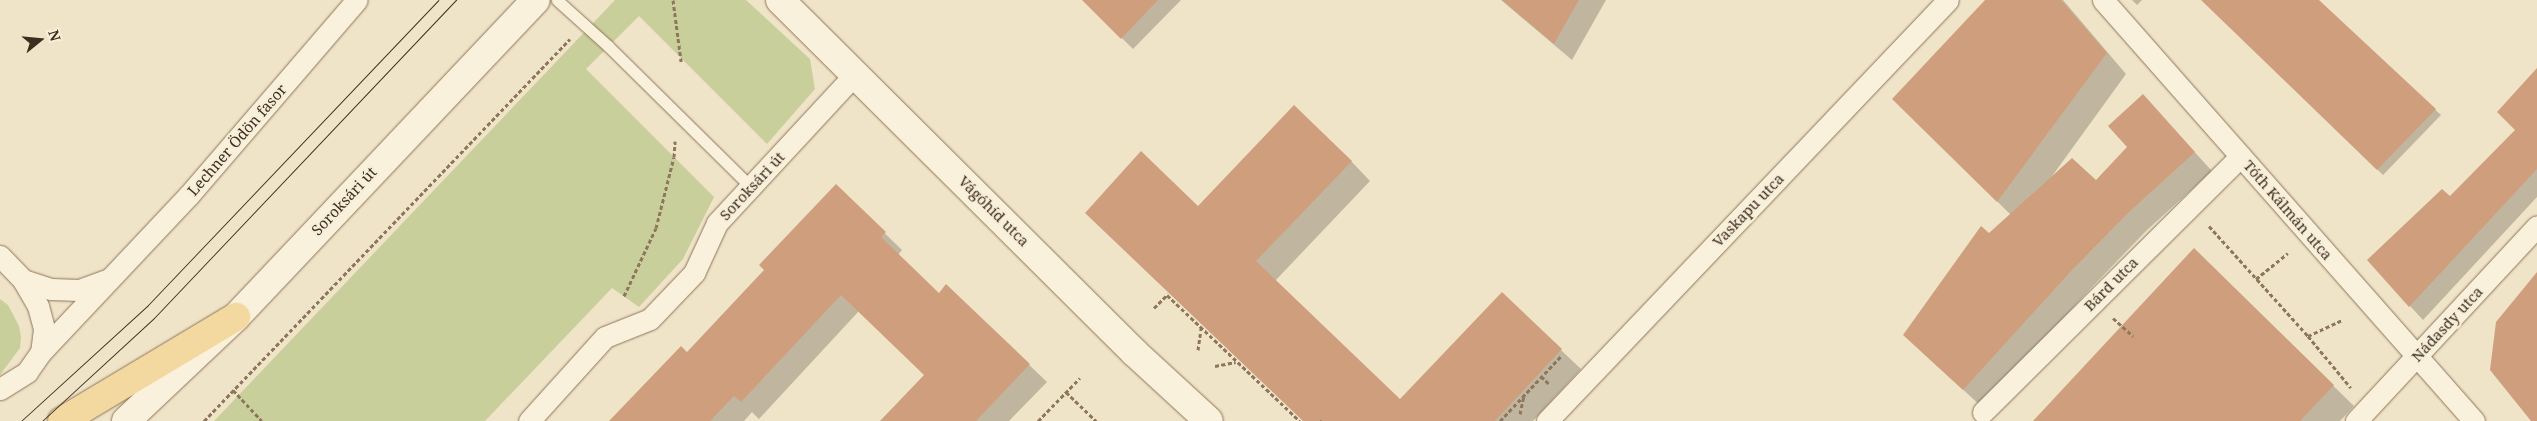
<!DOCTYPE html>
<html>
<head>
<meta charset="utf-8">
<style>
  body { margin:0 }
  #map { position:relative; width:2537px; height:421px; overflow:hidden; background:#f0e4c8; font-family:"Noto Serif",serif }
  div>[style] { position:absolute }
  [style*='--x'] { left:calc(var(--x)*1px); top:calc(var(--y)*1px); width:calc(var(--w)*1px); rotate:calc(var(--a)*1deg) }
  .green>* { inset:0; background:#c9cf9b }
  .shadow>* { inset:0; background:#0003 }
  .building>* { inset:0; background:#cf9f7d }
  .path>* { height:3px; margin-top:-1.5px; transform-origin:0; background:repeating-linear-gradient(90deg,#8d765c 0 4px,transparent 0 6.5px) }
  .roads { filter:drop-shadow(0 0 1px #8d765c) drop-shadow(0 0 1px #8d765c) }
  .service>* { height:11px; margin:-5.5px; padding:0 5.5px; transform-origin:5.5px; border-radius:5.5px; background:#faf1dc }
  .minor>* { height:21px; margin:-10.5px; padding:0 10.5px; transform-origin:10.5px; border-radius:10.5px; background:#faf1dc }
  .tertiary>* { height:28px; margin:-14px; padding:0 14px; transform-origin:14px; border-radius:14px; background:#faf1dc }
  .secondary>* { height:28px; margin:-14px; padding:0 14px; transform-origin:14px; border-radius:14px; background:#faf1dc }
  .primary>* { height:28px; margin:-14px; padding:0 14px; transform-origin:14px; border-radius:14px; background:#f3d9a0 }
  .tram>* { height:1px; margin:-0.5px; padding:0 0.5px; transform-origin:0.5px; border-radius:0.5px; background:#3d2e20 }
  span { translate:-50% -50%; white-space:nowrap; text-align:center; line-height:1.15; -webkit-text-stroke:4.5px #f7eed8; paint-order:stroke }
  .street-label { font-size:15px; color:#3d2e20 }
  .north { position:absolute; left:15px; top:15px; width:50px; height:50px; -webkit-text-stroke:4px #f7eed8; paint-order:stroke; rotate:73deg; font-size:14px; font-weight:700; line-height:20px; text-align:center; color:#3d2e20 }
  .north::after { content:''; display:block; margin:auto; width:18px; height:22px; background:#3d2e20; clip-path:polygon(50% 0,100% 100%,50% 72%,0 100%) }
</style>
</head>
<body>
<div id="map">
  <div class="green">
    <i style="clip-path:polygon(615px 0,746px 0,810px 59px,815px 89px,767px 144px,639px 16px,586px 69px,714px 197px,683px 259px,639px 307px,612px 288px,485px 421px,214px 421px)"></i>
    <i style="clip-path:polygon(0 299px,8px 305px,19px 326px,21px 337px,20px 348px,0 375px)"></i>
  </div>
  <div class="shadow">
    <i style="clip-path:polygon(1095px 0,1181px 0,1133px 49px,1089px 6px)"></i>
    <i style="clip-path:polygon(1501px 0,1606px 0,1572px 60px)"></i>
    <i style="clip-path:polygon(1987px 0,2063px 0,2126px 74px,2050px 179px,2096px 182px,2129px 147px,2143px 96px,2212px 171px,2147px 230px,2091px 288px,1982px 407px,1923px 353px,2011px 215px,1914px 120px)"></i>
    <i style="clip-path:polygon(2132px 0,2142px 0,2137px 5px)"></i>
    <i style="clip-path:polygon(2202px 0,2317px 0,2441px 115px,2383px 175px)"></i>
    <i style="clip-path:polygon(2537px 70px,2537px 197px,2423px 320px,2410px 306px,2450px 198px,2516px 130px)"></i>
    <i style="clip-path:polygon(1351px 161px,1370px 181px,1275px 281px,1400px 401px,1502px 294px,1581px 369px,1533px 421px,1305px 421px,1198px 207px)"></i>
    <i style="clip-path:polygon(836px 186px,902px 250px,898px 255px,939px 294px,947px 286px,1047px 382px,1009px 421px,882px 421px,926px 375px,859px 311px,759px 419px,752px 412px,744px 421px,611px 421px,687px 353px,766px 270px)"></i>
    <i style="clip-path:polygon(2194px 250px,2354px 406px,2340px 421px,2035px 421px)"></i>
  </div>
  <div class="building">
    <i style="clip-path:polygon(1082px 0,1158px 0,1121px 39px)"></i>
    <i style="clip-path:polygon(1502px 0,1579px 0,1554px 44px)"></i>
    <i style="clip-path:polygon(1985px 0,2061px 0,2107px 53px,1997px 202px,1892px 99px)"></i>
    <i style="clip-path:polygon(2201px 0,2319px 0,2436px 109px,2377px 170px)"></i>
    <i style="clip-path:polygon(2537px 68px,2537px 169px,2409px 307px,2367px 260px,2442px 189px,2450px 196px,2515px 130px,2497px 112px)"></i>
    <i style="clip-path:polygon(2143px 94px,2195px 152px,2129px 212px,2072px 270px,1963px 390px,1903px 335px,1981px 226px,1989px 233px,2072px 158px,2096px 180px,2127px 147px,2108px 126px)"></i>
    <i style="clip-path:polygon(1294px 105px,1352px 161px,1256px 261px,1400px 399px,1502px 292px,1562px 349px,1495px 421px,1303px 421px,1085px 213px,1141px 151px,1198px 206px)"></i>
    <i style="clip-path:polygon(836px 184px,886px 232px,881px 237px,939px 293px,946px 284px,1030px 364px,976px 421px,880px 421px,924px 375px,841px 295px,741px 402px,734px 396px,710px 421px,609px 421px,681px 346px,687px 352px,764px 270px,759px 265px)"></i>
    <i style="clip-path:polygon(2194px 248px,2334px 385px,2300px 421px,2033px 421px)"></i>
    <i style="clip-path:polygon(2537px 272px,2537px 421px,2531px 421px,2490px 370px,2496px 322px)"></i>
  </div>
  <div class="path">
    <i style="--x:673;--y:0;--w:62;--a:82.5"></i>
    <i style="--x:2209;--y:226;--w:148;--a:48"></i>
    <i style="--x:2308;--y:336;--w:67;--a:50.4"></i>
    <i style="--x:2256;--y:279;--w:41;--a:-39.1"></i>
    <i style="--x:1167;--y:295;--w:183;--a:43.5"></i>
    <i style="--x:624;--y:296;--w:75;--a:-64.8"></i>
    <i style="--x:656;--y:228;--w:73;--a:-75.8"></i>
    <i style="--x:674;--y:157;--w:16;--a:-86"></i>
    <i style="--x:1154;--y:308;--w:20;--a:-45"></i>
    <i style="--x:2113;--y:318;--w:27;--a:42"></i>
    <i style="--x:2308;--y:336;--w:38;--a:-25"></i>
    <i style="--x:1198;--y:350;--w:22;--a:-82"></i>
    <i style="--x:1215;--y:366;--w:21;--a:-11"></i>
    <i style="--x:1541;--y:376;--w:11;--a:45"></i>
    <i style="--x:233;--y:390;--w:42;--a:46.9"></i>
    <i style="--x:1066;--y:392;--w:42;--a:44"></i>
    <i style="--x:1520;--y:414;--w:19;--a:-78"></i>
    <i style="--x:204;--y:421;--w:529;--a:-46.23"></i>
    <i style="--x:1038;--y:421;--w:60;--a:-45.7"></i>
    <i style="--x:1321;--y:421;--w:1;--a:-45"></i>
    <i style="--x:1500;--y:421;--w:91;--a:-46.8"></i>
  </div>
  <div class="roads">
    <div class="service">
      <i style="--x:557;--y:0;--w:69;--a:42"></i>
      <i style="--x:608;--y:46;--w:201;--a:44.6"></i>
    </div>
    <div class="minor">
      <i style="--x:2103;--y:0;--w:561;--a:48.61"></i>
      <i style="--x:0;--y:256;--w:33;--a:46"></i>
      <i style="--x:23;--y:280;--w:30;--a:60"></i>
      <i style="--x:38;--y:306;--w:24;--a:75"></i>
      <i style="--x:44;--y:329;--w:23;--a:97"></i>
      <i style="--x:23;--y:280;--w:29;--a:18"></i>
      <i style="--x:51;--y:289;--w:28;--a:2"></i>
      <i style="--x:79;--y:290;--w:29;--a:-20"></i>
      <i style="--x:0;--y:389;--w:32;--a:-32"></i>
      <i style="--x:27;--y:372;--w:24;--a:-55"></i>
      <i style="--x:41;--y:352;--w:216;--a:-46.7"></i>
      <i style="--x:189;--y:195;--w:257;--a:-49.3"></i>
      <i style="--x:1983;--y:412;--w:363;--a:-44.8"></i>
      <i style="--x:529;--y:421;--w:113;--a:-47.9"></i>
      <i style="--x:605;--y:337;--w:48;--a:-21.8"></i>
      <i style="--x:650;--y:319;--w:64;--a:-46.3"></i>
      <i style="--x:694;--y:273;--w:55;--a:-65.3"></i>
      <i style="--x:717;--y:223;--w:203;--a:-47.2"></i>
      <i style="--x:1547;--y:421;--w:581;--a:-46.39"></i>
      <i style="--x:2356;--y:421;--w:266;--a:-47.1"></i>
    </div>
    <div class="tertiary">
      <i style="--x:780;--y:0;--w:501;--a:44.84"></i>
      <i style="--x:1135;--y:353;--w:100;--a:42.6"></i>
    </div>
    <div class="secondary">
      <i style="--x:126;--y:421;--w:151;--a:-43.4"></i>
      <i style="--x:236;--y:317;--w:436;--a:-46.6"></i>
    </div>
    <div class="primary">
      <i style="--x:62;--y:421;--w:203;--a:-30.9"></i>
    </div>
  </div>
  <div class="tram">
    <i style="--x:21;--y:421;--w:172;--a:-42.4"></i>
    <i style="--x:148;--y:305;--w:421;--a:-46.4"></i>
    <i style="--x:42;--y:421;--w:152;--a:-42.6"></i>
    <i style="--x:154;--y:318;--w:439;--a:-46.5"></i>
  </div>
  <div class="street-label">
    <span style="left:237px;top:140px;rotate:-49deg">Lechner Ödön fasor</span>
    <span style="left:752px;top:186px;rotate:-47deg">Soroksári út</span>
    <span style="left:344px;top:201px;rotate:-47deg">Soroksári út</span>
    <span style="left:1748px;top:210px;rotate:-46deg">Vaskapu utca</span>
    <span style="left:2288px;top:210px;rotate:49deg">Tóth Kálmán utca</span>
    <span style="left:994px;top:211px;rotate:45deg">Vágóhíd utca</span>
    <span style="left:2111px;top:284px;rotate:-45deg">Bárd utca</span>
    <span style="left:2447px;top:324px;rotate:-47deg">Nádasdy utca</span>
  </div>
  <div class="north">N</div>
</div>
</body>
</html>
